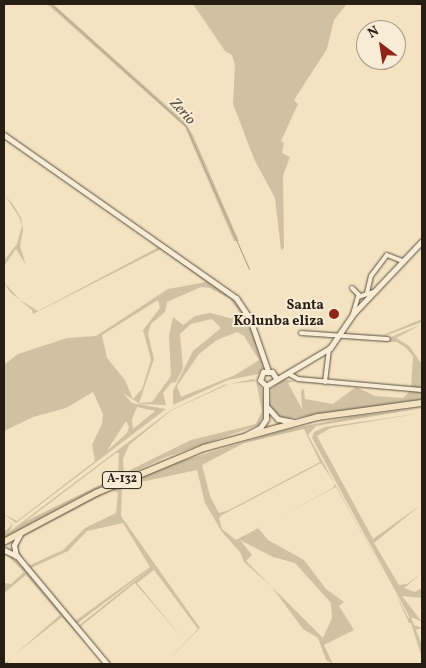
<!DOCTYPE html>
<html>
<head>
<meta charset="utf-8">
<style>
  body { margin:0 }
  #map { position:relative; width:426px; height:668px; overflow:hidden; background:#f4e2c1; font-family:Vollkorn,serif }
  div>[style] { position:absolute }
  [style*='--x'] { left:calc(var(--x)*1px); top:calc(var(--y)*1px); width:calc(var(--w)*1px); rotate:calc(var(--a)*1deg) }
  .green>* { inset:0; background:#d1c1a3 }
  .stream>* { height:1px; margin:-0.5px; padding:0 0.5px; transform-origin:0.5px; border-radius:0.5px; background:#ae9f86 }
  .roads { filter:drop-shadow(0 0 1px #5a4f3e) drop-shadow(0 0 1px #5a4f3e) }
  .street>* { height:4px; margin:-2px; padding:0 2px; transform-origin:2px; border-radius:2px; background:#f8ecd7 }
  .secondary>* { height:5px; margin:-2.5px; padding:0 2.5px; transform-origin:2.5px; border-radius:2.5px; background:#f8ecd7 }
  .primary>* { height:5.5px; margin:-2.75px; padding:0 2.75px; transform-origin:2.75px; border-radius:2.75px; background:#f4e2c1 }
  .dots>* { width:14px; height:14px; translate:-50% -50%; box-sizing:border-box; border:2px solid #f8ecd7; border-radius:50% }
  span { translate:-50% -50%; white-space:nowrap; text-align:center; line-height:1.15; -webkit-text-stroke:4px #f8ecd7; paint-order:stroke }
  .shield-label span { padding:1px 4px; background:#f8ecd7; border:1px solid; border-radius:4px; -webkit-text-stroke-width:0 }
  .shield-label { font-size:12px; color:#261e12; font-weight:700 }
  .poi-label { font-size:14px; color:#261e12; font-weight:700 }
  .right { translate:-100% -50%; text-align:right }
  .water-label { font-size:15px; color:#5c5240; font-style:italic }
  .frame { position:absolute; inset:0; border:5px solid #261e12; pointer-events:none }
  .north { position:absolute; left:356px; top:20px; width:50px; height:50px; box-sizing:border-box; background:#f8ecd7; border:1px solid #a49a88; border-radius:50%; rotate:329deg; font-size:14px; font-weight:700; line-height:20px; text-align:center; color:#261e12 }
  .north::after { content:''; display:block; margin:auto; width:18px; height:22px; background:#8f2418; clip-path:polygon(50% 0,100% 100%,50% 72%,0 100%) }
</style>
</head>
<body>
<div id="map">
  <div class="green">
    <i style="clip-path:polygon(47px 4px,53px 4px,184px 121px,193px 135px,239px 241px,234px 241px,185px 127px)"></i>
    <i style="clip-path:polygon(193px 4px,382px 4px,346px 5px,334px 20px,327px 49px,294px 100px,298px 104px,281px 141px,284px 143px,282px 153px,290px 157px,283px 176px,284px 248px,281px 250px,275px 198px,254px 159px,233px 104px,235px 65px,232px 55px,225px 51px)"></i>
    <i style="clip-path:polygon(evenodd,4px 138px,234px 298px,249px 320px,264px 367px,258px 374px,228px 380px,173px 405px,173px 391px,193px 351px,221px 328px,212px 319px,191px 324px,180px 334px,183px 368px,176px 382px,171px 383px,163px 393px,166px 405px,140px 404px,123px 393px,132px 403px,166px 409px,16px 523px,4px 514px,17px 521px,95px 461px,92px 445px,102px 424px,103px 414px,93px 392px,66px 408px,33px 417px,4px 431px,5px 364px,18px 354px,67px 338px,96px 336px,168px 289px,206px 282px,161px 249px,33px 314px,32px 310px,10px 292px,4px 282px,20px 300px,38px 311px,159px 247px,4px 138px,201px 287px,210px 288px,230px 299px,246px 322px,210px 313px,195px 316px,183px 325px,173px 317px,169px 336px,171px 376px,152px 402px,139px 403px,154px 359px,148px 334px,151px 324px,165px 312px,167px 302px,201px 287px,4px 138px,158px 300px,160px 308px,143px 330px,151px 360px,142px 389px,133px 399px,125px 380px,107px 358px,102px 335px,158px 300px,4px 138px,237px 332px,244px 336px,259px 360px,235px 375px,181px 397px,177px 386px,199px 354px,217px 340px,237px 332px,4px 138px,137px 407px,155px 411px,133px 429px,132px 419px,137px 407px,4px 138px,126px 421px,129px 427px,127px 433px,107px 451px,126px 421px)"></i>
    <i style="clip-path:polygon(4px 194px,14px 206px,21px 218px,23px 230px,20px 246px,26px 265px,16px 249px,4px 266px,4px 261px,17px 244px,22px 226px,19px 217px)"></i>
    <i style="clip-path:polygon(422px 319px,422px 322px,382px 337px,386px 334px)"></i>
    <i style="clip-path:polygon(422px 324px,396px 338px,409px 346px,422px 364px,422px 388px,411px 388px,413px 356px,406px 348px,397px 342px,386px 342px,386px 339px)"></i>
    <i style="clip-path:polygon(evenodd,254px 379px,263px 390px,265px 413px,259px 425px,166px 457px,76px 499px,4px 538px,4px 532px,12px 525px,4px 517px,13px 525px,9px 532px,171px 410px,224px 385px,254px 379px,256px 381px,262px 411px,256px 424px,191px 440px,124px 473px,123px 459px,129px 445px,172px 410px,229px 384px,256px 381px,254px 379px,116px 453px,119px 453px,118px 474px,114px 478px,26px 521px,116px 453px)"></i>
    <i style="clip-path:polygon(282px 379px,295px 381px,288px 383px,302px 409px,301px 391px,304px 389px,305px 399px,333px 404px,356px 387px,375px 396px,403px 398px,410px 391px,422px 392px,422px 399px,286px 419px,273px 413px,270px 405px,271px 389px)"></i>
    <i style="clip-path:polygon(evenodd,422px 408px,316px 426px,308px 435px,387px 578px,336px 487px,258px 528px,268px 540px,304px 560px,326px 589px,344px 602px,339px 606px,354px 630px,324px 645px,333px 664px,326px 660px,318px 638px,303px 629px,272px 587px,244px 562px,240px 552px,222px 532px,205px 503px,197px 470px,122px 486px,121px 516px,200px 628px,164px 664px,198px 629px,154px 570px,137px 583px,183px 639px,135px 583px,80px 627px,110px 664px,77px 627px,152px 567px,75px 625px,17px 551px,22px 536px,82px 502px,165px 466px,284px 430px,356px 416px,422px 408px,304px 429px,320px 462px,229px 510px,219px 513px,210px 496px,202px 465px,244px 443px,304px 429px,422px 408px,321px 463px,335px 484px,333px 488px,236px 540px,222px 529px,219px 518px,222px 515px,321px 463px,422px 408px,112px 490px,118px 493px,116px 513px,85px 528px,63px 550px,28px 566px,17px 548px,21px 538px,112px 490px,422px 408px,123px 523px,150px 567px,75px 621px,31px 568px,68px 551px,87px 531px,123px 523px,422px 408px,240px 540px,273px 557px,295px 563px,331px 603px,332px 618px,323px 638px,246px 561px,252px 555px,240px 540px)"></i>
    <i style="clip-path:polygon(422px 413px,331px 428px,317px 436px,373px 539px,422px 504px,374px 543px,399px 585px,407px 584px,422px 573px,404px 588px,415px 592px,422px 588px,422px 598px,402px 596px,422px 622px,411px 617px,414px 625px,422px 628px,416px 630px,422px 645px,422px 658px,411px 623px,409px 623px,395px 593px,409px 619px,409px 616px,312px 438px,314px 432px,325px 427px)"></i>
    <i style="clip-path:polygon(4px 552px,11px 555px,27px 571px,105px 664px,62px 617px,8px 660px,8px 664px,4px 664px,60px 615px,26px 575px,4px 593px,4px 583px,11px 584px,24px 572px)"></i>
  </div>
  <div class="stream">
    <i style="--x:51;--y:4;--w:182;--a:42.1"></i>
    <i style="--x:186;--y:126;--w:156;--a:66.2"></i>
  </div>
  <div class="roads">
    <div class="street">
      <i style="--x:352;--y:288;--w:11;--a:45"></i>
      <i style="--x:367;--y:293;--w:17;--a:-77"></i>
      <i style="--x:371;--y:276;--w:26;--a:-53"></i>
      <i style="--x:387;--y:255;--w:17;--a:21"></i>
      <i style="--x:353;--y:314;--w:18;--a:-74"></i>
      <i style="--x:358;--y:297;--w:19;--a:-18"></i>
      <i style="--x:301;--y:333;--w:87;--a:3.9"></i>
      <i style="--x:289;--y:374;--w:10;--a:29"></i>
      <i style="--x:298;--y:379;--w:124;--a:5.1"></i>
      <i style="--x:325;--y:382;--w:34;--a:-83"></i>
    </div>
    <div class="secondary">
      <i style="--x:4;--y:135;--w:284;--a:35.1"></i>
      <i style="--x:236;--y:298;--w:25;--a:56"></i>
      <i style="--x:250;--y:319;--w:55;--a:70.9"></i>
      <i style="--x:266;--y:386;--w:74;--a:-30.7"></i>
      <i style="--x:330;--y:348;--w:41;--a:-55.9"></i>
      <i style="--x:353;--y:314;--w:100;--a:-46.6"></i>
      <i style="--x:266;--y:386;--w:8;--a:-135"></i>
      <i style="--x:260;--y:380;--w:9;--a:-69"></i>
      <i style="--x:263;--y:372;--w:9;--a:0"></i>
      <i style="--x:272;--y:372;--w:7;--a:56"></i>
      <i style="--x:268;--y:408;--w:15;--a:48"></i>
      <i style="--x:278;--y:419;--w:16;--a:11"></i>
      <i style="--x:246;--y:435;--w:16;--a:-27"></i>
      <i style="--x:260;--y:428;--w:11;--a:-56"></i>
      <i style="--x:266;--y:419;--w:33;--a:-90"></i>
      <i style="--x:4;--y:550;--w:14;--a:25"></i>
      <i style="--x:17;--y:556;--w:141;--a:50.2"></i>
      <i style="--x:16;--y:556;--w:11;--a:-100"></i>
      <i style="--x:14;--y:545;--w:13;--a:-61"></i>
    </div>
    <div class="primary">
      <i style="--x:4;--y:542;--w:104;--a:-28"></i>
      <i style="--x:96;--y:493;--w:117;--a:-22.6"></i>
      <i style="--x:204;--y:448;--w:118;--a:-15.2"></i>
      <i style="--x:318;--y:417;--w:105;--a:-7.7"></i>
    </div>
  </div>
  <div class="dots">
    <i style="left:334px;top:314px;background:#8f2418"></i>
  </div>
  <div class="shield-label">
    <span style="left:122px;top:480px">A-132</span>
  </div>
  <div class="poi-label">
    <span class="right" style="left:324px;top:314px">Santa<br>Kolunba eliza</span>
  </div>
  <div class="water-label">
    <span style="left:182px;top:112px;rotate:47deg">Zerio</span>
  </div>
  <div class="frame"></div>
  <div class="north">N</div>
</div>
</body>
</html>
